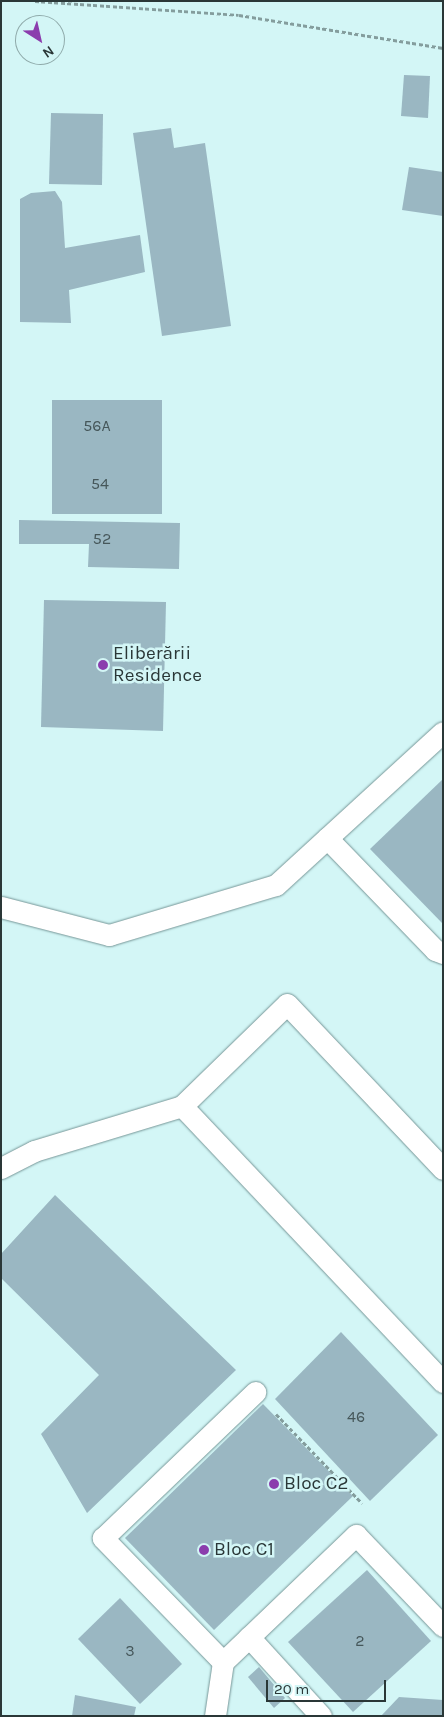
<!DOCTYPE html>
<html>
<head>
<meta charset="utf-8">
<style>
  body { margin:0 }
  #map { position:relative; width:444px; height:1717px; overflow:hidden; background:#d3f6f6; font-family:Karla,sans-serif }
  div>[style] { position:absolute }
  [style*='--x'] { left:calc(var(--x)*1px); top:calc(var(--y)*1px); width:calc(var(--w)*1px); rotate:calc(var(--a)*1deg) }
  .building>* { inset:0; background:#9ab7c2 }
  .path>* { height:3px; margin-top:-1.5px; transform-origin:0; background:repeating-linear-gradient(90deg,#849d9d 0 4px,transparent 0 6.5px) }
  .roads { filter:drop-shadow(0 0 1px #769697) drop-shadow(0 0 1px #769697) }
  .service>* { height:21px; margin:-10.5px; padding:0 10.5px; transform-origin:10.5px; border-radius:10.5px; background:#fff }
  .dots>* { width:14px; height:14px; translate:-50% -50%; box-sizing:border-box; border:2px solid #d3f6f6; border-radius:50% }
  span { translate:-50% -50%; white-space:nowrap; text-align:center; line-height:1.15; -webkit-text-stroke:5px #d3f6f6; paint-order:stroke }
  .number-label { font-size:16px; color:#46575a }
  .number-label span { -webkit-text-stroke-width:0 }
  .poi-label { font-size:19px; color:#2a3737 }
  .left { translate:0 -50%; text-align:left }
  .frame { position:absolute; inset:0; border:2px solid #2a3737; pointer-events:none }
  .north { position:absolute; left:15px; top:15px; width:50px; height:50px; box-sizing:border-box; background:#d3f6f6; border:1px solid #8faaaa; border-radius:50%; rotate:145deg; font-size:14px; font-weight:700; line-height:20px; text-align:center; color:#2a3737 }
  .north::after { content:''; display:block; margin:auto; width:18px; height:22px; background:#8b3dad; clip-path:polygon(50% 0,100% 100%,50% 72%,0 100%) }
  .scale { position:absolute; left:266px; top:1680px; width:120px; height:22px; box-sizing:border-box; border:2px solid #2a3737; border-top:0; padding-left:6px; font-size:15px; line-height:18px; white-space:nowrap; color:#2a3737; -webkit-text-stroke:4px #d3f6f6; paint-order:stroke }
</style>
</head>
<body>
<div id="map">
  <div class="building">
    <i style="clip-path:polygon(404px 75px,430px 76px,428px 118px,401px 116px)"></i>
    <i style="clip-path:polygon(51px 113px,103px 114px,102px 185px,49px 184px)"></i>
    <i style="clip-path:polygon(171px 128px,174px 148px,205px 143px,231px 326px,162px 336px,133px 133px)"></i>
    <i style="clip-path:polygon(409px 167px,443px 172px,443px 216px,402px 210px)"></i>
    <i style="clip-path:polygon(55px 191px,62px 202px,65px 248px,140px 235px,145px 272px,69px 290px,71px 323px,20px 322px,20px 199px,31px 193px)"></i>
    <i style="clip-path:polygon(52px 400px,162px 400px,162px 514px,52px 514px)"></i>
    <i style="clip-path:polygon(19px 520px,180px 523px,179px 569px,88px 567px,89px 544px,19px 544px)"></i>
    <i style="clip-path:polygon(44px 600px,166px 602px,163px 731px,41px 727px)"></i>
    <i style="clip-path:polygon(443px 779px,443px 924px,370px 849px)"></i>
    <i style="clip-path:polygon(55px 1195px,236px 1370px,87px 1513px,41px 1434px,99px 1375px,1px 1278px,1px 1254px)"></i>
    <i style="clip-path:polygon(341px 1332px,438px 1435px,370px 1501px,275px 1399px)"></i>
    <i style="clip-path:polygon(263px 1404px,353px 1496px,214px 1630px,125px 1538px)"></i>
    <i style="clip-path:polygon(367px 1570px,431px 1641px,353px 1712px,288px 1642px)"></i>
    <i style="clip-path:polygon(120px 1598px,182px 1664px,140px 1704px,78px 1639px)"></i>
    <i style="clip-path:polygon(259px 1667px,285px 1698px,274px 1708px,248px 1677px)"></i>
    <i style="clip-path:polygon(75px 1695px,136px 1707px,134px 1716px,72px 1716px)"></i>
    <i style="clip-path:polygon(399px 1697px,443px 1700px,443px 1716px,381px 1716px)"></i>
  </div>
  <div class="path">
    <i style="--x:35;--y:1;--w:204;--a:3.9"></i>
    <i style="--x:239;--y:15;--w:207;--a:9.2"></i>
    <i style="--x:276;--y:1414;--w:124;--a:46"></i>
  </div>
  <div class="roads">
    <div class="service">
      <i style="--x:327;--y:838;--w:156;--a:46"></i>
      <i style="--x:435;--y:950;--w:9;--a:21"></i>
      <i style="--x:1;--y:907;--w:112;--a:14.5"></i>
      <i style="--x:109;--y:935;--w:174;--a:-16.7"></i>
      <i style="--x:276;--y:885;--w:226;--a:-42.5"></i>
      <i style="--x:182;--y:1106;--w:146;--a:-44.2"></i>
      <i style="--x:287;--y:1004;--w:227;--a:46.6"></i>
      <i style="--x:1;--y:1168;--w:37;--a:-27"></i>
      <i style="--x:34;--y:1151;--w:155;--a:-16.9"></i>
      <i style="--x:182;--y:1106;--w:380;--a:46.6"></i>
      <i style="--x:249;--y:1637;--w:107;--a:47.7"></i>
      <i style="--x:223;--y:1662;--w:173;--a:-134.1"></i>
      <i style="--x:103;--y:1538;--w:211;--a:-43.8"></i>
      <i style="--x:215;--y:1716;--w:55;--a:-81.6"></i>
      <i style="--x:223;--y:1662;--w:184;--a:-43.7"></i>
      <i style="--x:356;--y:1535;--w:126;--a:46.3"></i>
    </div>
  </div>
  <div class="dots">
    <i style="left:103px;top:665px;background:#8b3dad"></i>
    <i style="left:274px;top:1484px;background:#8b3dad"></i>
    <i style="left:204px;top:1550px;background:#8b3dad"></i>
  </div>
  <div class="number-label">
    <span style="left:97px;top:426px">56A</span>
    <span style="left:100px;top:484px">54</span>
    <span style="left:102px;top:539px">52</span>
    <span style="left:356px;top:1417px">46</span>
    <span style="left:360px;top:1641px">2</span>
    <span style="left:130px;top:1651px">3</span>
  </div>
  <div class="poi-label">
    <span class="left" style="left:113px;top:665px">Eliberării<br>Residence</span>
    <span class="left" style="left:284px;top:1484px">Bloc C2</span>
    <span class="left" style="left:214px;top:1550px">Bloc C1</span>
  </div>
  <div class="frame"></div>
  <div class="north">N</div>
  <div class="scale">20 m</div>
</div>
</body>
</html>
